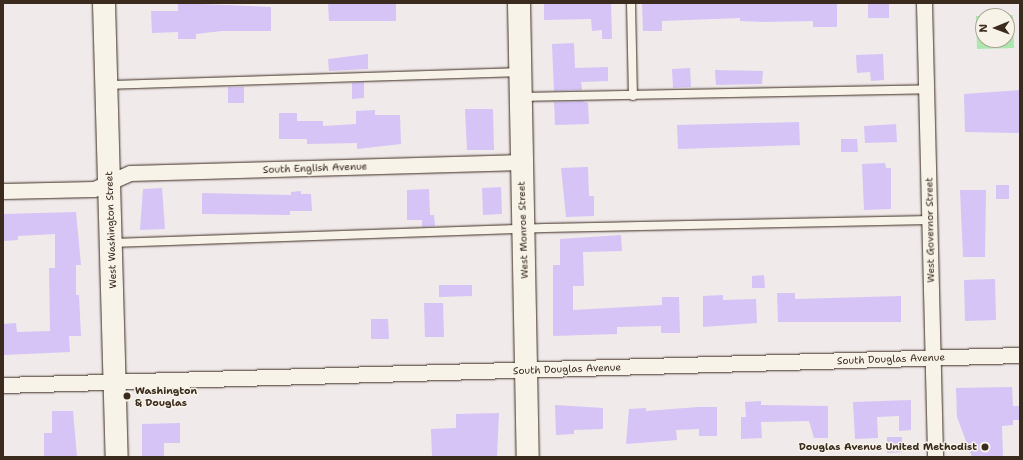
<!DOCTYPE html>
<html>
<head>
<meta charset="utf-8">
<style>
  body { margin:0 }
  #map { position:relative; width:1023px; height:460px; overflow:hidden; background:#f0eaeb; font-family:"Shantell Sans",sans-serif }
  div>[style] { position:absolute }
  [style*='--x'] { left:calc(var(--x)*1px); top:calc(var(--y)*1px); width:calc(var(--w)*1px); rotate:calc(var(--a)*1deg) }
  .green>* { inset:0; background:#abe8af }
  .building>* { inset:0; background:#d5c4f5 }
  .roads { filter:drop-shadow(0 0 1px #3b2a1e) drop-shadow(0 0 1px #3b2a1e) }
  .lane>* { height:8px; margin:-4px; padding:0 4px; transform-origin:4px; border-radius:4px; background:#f7f3e8 }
  .street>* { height:15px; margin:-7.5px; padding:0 7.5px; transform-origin:7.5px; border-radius:7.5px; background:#f7f3e8 }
  .secondary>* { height:22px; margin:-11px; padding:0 11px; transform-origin:11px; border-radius:11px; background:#f7f3e8 }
  .dots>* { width:11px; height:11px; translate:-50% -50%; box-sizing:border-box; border:2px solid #f7f3e8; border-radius:50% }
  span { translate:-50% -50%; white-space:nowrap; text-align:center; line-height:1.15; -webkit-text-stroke:3px #f7f3e8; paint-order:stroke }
  .street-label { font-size:10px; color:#3b2a1e }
  .poi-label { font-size:10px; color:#3b2a1e; font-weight:700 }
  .left { translate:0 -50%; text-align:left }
  .right { translate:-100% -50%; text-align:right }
  .frame { position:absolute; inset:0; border:4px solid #3b2a1e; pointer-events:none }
  .north { position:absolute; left:975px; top:8px; width:40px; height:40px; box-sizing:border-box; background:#f7f3e8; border:1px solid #aca397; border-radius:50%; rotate:269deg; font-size:11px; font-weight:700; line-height:16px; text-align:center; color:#3b2a1e }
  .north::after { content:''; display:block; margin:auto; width:14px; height:18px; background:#3b2a1e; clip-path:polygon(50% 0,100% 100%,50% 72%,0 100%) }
</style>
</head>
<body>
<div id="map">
  <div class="green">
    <i style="clip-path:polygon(1013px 15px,1014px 48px,977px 49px,976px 16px,983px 16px,983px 40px,1007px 40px,1007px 16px,991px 16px)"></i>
  </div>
  <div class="building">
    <i style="clip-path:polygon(178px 3px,271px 7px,271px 31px,222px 31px,196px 34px,196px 39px,178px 39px,178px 32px,152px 33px,151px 11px,178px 11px)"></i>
    <i style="clip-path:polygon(328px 3px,396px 3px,396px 21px,329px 21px)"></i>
    <i style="clip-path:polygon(544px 3px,611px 3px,612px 39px,602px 39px,602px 30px,592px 31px,591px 19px,544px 20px)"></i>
    <i style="clip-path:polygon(642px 3px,837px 3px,837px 27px,813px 27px,813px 21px,764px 22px,740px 21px,740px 18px,662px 21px,662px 31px,643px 31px)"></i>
    <i style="clip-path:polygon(868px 3px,889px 3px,889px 18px,868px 18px)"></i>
    <i style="clip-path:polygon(574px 43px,575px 68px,608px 67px,608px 81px,581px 82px,582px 90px,554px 91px,552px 44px)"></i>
    <i style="clip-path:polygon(368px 54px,368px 69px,329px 71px,328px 59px)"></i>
    <i style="clip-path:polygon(883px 54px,884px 80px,871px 81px,870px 72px,857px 73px,856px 55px)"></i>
    <i style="clip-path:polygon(690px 68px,691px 87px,673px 88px,672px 69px)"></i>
    <i style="clip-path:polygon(715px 70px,763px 71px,762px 84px,716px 85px)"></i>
    <i style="clip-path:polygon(364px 82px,364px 98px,352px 99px,352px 83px)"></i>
    <i style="clip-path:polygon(228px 87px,244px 87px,244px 103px,228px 103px)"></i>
    <i style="clip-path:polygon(1020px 90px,1020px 133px,965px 132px,964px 94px)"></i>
    <i style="clip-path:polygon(582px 101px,588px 103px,589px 124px,555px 125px,554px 102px)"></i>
    <i style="clip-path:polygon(465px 109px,493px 109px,494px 150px,467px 150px)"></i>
    <i style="clip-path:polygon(375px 110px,375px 115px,400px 115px,401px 144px,357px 149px,357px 143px,307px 144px,307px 139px,279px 139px,279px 113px,297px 113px,297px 121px,323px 121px,323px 126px,356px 124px,356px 111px)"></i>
    <i style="clip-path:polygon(799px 122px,800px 145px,678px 149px,677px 125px)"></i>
    <i style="clip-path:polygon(896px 124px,897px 142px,865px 143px,864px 126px)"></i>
    <i style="clip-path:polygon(841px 139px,857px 139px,858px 152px,841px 152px)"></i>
    <i style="clip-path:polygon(885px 163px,886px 168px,891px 168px,891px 209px,864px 210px,862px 164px)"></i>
    <i style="clip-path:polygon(588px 167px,589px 196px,594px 196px,594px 216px,566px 217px,561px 168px)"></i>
    <i style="clip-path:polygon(996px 185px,1009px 185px,1009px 199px,996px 199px)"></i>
    <i style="clip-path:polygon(501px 187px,502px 214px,483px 215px,482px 188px)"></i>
    <i style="clip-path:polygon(162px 188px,165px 229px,140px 230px,143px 189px)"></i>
    <i style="clip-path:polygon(429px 189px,430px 215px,434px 215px,435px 226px,422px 227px,422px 220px,407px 220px,407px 190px)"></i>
    <i style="clip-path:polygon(960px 190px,986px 190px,985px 257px,963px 257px)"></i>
    <i style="clip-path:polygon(301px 191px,301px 194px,311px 194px,312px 211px,290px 211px,290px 215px,202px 214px,202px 193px,291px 195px,291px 192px)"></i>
    <i style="clip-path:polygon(76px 212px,81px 265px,76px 265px,76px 295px,79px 295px,81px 336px,69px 336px,70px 352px,3px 355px,3px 324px,16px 323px,17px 332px,50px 331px,49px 268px,55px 268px,55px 234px,18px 236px,18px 240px,3px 241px,3px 214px)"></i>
    <i style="clip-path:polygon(621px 235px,622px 251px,583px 252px,584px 286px,573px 286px,573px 310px,662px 305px,662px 297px,679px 297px,680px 333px,661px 333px,661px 326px,617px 327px,617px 334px,553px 336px,553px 265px,560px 265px,560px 239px)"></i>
    <i style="clip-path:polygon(764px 275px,765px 288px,752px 288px,752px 276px)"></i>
    <i style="clip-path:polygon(995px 279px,996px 320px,965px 321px,964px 280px)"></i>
    <i style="clip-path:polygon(439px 285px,472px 285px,472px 296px,439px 297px)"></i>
    <i style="clip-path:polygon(777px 293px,795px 293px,795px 299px,901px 296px,901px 322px,778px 322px)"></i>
    <i style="clip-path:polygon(723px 295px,723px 300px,756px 299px,757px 323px,703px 327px,703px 296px)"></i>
    <i style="clip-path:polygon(424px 303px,443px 303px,444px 337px,425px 337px)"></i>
    <i style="clip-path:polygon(371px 319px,388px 319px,389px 339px,371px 339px)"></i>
    <i style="clip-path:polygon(1012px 387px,1013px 406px,1020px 406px,1020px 420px,1013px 420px,1013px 425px,1002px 426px,1003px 457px,972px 457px,957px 417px,956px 388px)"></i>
    <i style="clip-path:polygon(911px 400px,911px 430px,899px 431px,899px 416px,877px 417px,878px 438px,855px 439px,853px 402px)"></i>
    <i style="clip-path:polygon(761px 401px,761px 405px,828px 406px,828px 438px,814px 438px,809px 421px,761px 422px,762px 438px,741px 439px,741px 417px,746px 417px,745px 402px)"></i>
    <i style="clip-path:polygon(555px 405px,603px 408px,603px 429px,574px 430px,574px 434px,556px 435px)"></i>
    <i style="clip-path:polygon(698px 407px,717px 407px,717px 436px,699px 436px,699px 429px,676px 430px,677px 440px,626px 444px,629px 409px,646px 408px,646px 411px)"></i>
    <i style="clip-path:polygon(52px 411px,73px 411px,77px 457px,44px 457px,44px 433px,52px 433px)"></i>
    <i style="clip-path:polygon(499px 413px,497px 457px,432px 457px,431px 429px,456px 428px,456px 414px)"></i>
    <i style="clip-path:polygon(180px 423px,180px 443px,164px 443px,164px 457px,142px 457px,142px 424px)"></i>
    <i style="clip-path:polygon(887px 437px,902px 437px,902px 452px,887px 453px)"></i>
  </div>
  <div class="roads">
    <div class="lane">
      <i style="--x:631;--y:3;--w:93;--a:88.8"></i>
      <i style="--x:108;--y:85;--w:411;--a:-1.8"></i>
      <i style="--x:522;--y:97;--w:405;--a:-1.1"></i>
      <i style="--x:112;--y:243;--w:433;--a:-2"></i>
      <i style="--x:545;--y:228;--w:385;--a:-1.2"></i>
    </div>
    <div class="street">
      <i style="--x:924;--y:3;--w:454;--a:88.6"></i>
      <i style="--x:3;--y:191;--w:91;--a:-1.3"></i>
      <i style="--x:94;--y:189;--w:39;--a:-24"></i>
      <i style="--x:130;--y:173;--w:391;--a:-1.6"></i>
      <i style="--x:3;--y:385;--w:1017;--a:-1.69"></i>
    </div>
    <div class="secondary">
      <i style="--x:104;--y:3;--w:454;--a:88.4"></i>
      <i style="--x:519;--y:3;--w:454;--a:88.9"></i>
    </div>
  </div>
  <div class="dots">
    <i style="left:127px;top:396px;background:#3b2a1e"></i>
    <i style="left:985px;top:447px;background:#3b2a1e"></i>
  </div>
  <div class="street-label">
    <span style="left:315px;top:168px;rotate:-2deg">South English Avenue</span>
    <span style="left:111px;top:230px;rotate:-92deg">West Washington Street</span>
    <span style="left:523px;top:230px;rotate:-92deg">West Monroe Street</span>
    <span style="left:930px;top:230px;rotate:-91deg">West Governor Street</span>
    <span style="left:891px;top:359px;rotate:-2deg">South Douglas Avenue</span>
    <span style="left:567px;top:369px;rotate:-2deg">South Douglas Avenue</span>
  </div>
  <div class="poi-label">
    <span class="left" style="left:135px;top:396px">Washington<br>&amp; Douglas</span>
    <span class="right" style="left:977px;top:447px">Douglas Avenue United Methodist</span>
  </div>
  <div class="frame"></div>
  <div class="north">N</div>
</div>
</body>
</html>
